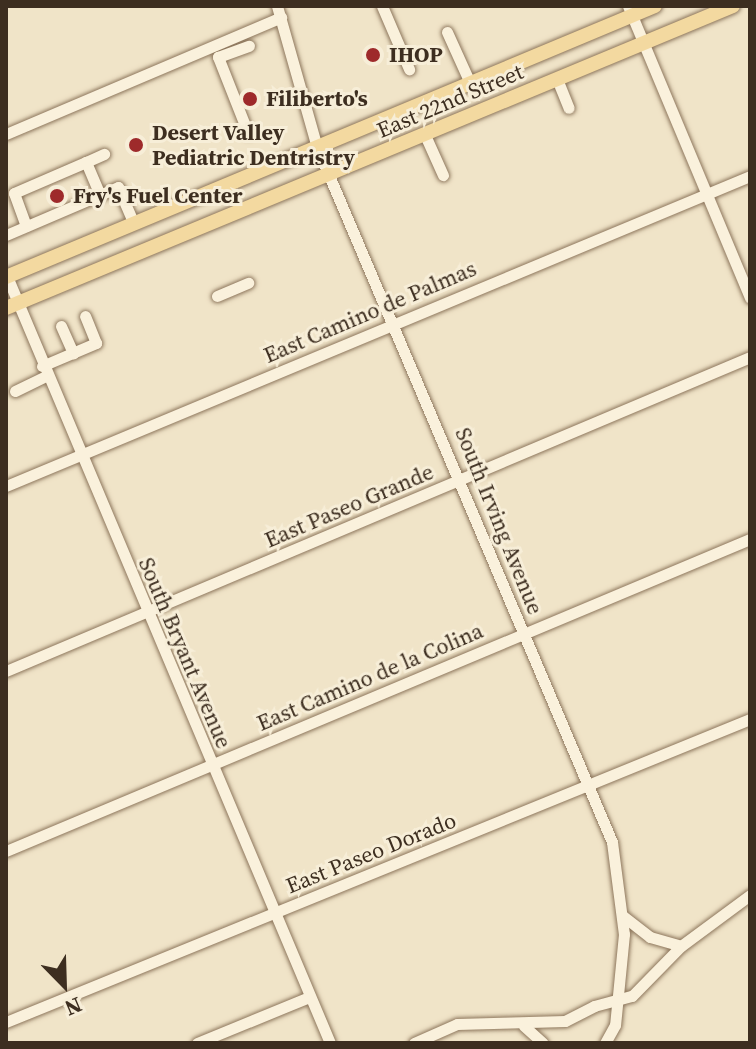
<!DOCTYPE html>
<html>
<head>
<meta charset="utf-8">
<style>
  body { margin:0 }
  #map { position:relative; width:756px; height:1049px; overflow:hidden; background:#f0e4c8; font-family:"Source Serif 4",serif }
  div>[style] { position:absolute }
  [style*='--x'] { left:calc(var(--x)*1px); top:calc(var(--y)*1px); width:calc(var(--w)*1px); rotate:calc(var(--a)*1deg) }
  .roads { filter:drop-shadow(0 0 2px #8d765c) drop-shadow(0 0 2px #8d765c) }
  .minor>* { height:11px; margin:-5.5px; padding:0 5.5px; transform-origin:5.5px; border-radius:5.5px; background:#faf1dc }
  .major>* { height:14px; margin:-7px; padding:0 7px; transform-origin:7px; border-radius:7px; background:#f3d9a0 }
  .dots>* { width:22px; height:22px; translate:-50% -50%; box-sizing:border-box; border:4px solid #f7eed8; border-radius:50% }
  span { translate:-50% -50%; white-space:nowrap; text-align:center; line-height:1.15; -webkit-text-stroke:6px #f7eed8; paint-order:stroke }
  .poi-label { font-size:22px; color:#3d2e20; font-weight:700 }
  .left { translate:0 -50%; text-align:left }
  .street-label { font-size:22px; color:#3d2e20 }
  .frame { position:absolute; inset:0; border:8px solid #3d2e20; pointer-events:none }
  .north { position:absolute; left:24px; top:945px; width:80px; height:80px; -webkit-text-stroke:6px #f7eed8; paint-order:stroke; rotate:157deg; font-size:22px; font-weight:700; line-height:32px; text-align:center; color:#3d2e20 }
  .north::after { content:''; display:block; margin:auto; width:28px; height:36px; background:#3d2e20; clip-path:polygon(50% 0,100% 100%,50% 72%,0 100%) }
</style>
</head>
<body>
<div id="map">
  <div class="roads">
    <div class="minor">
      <i style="--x:277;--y:6;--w:147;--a:74.2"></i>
      <i style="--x:317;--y:147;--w:755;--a:67"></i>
      <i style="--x:612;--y:842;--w:93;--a:82.6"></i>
      <i style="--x:624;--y:934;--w:91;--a:95.6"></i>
      <i style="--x:615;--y:1025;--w:21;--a:119"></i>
      <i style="--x:382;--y:6;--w:69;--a:66.8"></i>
      <i style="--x:628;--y:6;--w:316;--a:67.3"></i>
      <i style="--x:447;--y:32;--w:56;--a:65.7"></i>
      <i style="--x:557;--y:79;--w:31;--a:68"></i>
      <i style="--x:248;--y:133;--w:82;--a:-111.5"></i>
      <i style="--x:218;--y:57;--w:33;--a:-20"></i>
      <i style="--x:6;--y:134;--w:299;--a:-23"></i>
      <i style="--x:425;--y:135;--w:44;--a:65.8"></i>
      <i style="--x:100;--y:195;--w:36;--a:-113"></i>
      <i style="--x:86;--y:162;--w:20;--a:-24"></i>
      <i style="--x:26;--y:226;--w:35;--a:-110"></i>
      <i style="--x:14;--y:193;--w:78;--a:-23.3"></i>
      <i style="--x:6;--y:235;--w:122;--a:-23.2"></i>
      <i style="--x:118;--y:187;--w:40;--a:66.6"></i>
      <i style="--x:6;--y:274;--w:834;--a:67.15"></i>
      <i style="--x:217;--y:296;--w:34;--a:-23"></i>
      <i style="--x:61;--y:326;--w:30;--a:66"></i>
      <i style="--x:42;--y:366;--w:59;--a:-23.1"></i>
      <i style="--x:96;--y:343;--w:29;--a:-112"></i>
      <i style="--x:15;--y:391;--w:34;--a:-26"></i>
      <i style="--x:6;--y:486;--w:806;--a:-22.62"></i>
      <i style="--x:6;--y:671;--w:808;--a:-22.88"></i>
      <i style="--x:6;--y:851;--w:807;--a:-22.75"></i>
      <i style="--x:623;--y:916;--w:34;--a:38"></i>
      <i style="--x:650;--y:937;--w:32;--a:16"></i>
      <i style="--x:6;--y:1022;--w:803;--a:-22.16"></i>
      <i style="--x:524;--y:1026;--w:25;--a:42"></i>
      <i style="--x:197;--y:1043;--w:121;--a:-22.3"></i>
      <i style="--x:414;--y:1043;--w:47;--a:-23.8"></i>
      <i style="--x:457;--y:1024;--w:108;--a:-1.6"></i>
      <i style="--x:565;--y:1021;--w:33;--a:-27"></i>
      <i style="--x:594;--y:1006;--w:39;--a:-15"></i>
      <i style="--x:632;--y:996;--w:70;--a:-45.6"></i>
      <i style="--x:681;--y:946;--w:86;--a:-36.5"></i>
    </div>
    <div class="major">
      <i style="--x:6;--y:277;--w:703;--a:-22.66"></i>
      <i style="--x:6;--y:308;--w:787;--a:-22.56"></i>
    </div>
  </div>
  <div class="dots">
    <i style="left:373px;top:55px;background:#9e2a2b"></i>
    <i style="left:250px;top:99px;background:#9e2a2b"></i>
    <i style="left:136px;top:145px;background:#9e2a2b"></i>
    <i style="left:57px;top:196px;background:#9e2a2b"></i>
  </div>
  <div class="poi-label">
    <span class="left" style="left:389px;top:55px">IHOP</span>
    <span class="left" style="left:266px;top:99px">Filiberto's</span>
    <span class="left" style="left:152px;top:145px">Desert Valley<br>Pediatric Dentristry</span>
    <span class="left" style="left:73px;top:196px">Fry's Fuel Center</span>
  </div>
  <div class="street-label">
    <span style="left:450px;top:101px;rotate:-23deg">East 22nd Street</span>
    <span style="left:370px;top:312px;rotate:-23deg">East Camino de Palmas</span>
    <span style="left:349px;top:506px;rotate:-23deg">East Paseo Grande</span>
    <span style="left:499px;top:521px;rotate:68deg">South Irving Avenue</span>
    <span style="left:185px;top:653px;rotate:67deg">South Bryant Avenue</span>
    <span style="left:370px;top:677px;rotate:-23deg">East Camino de la Colina</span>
    <span style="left:371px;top:853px;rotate:-22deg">East Paseo Dorado</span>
  </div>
  <div class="frame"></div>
  <div class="north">N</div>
</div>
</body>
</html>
